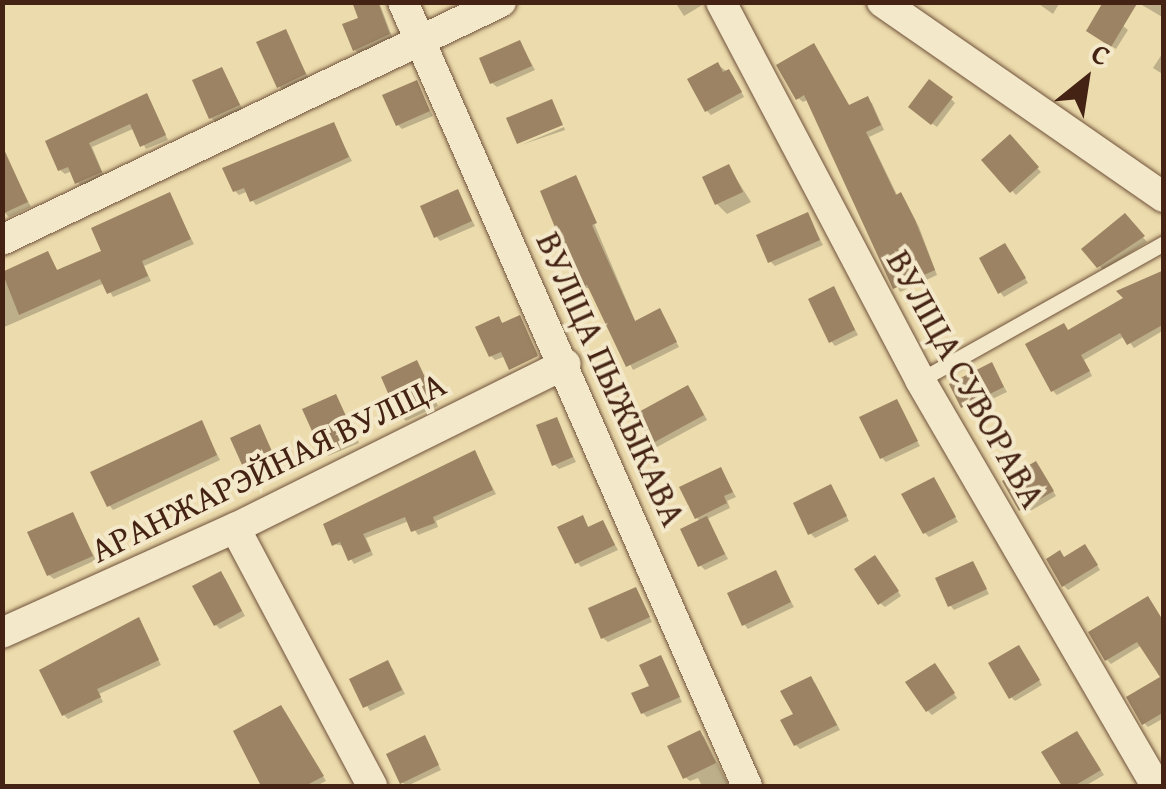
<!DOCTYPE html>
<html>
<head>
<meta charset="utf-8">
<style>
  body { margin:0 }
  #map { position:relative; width:1166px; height:789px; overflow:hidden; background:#ecdbac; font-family:"Gentium Book Plus",serif }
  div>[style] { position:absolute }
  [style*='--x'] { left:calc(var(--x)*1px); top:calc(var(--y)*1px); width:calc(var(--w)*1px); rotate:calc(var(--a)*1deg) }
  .shadow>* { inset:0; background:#0003 }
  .building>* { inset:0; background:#9c8363 }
  .roads { filter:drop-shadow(0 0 2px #6f513a) drop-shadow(0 0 2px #6f513a) }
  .service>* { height:15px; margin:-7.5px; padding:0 7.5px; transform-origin:7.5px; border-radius:7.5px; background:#f3e8c9 }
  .minor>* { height:30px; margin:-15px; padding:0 15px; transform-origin:15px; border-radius:15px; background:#f3e8c9 }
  span { translate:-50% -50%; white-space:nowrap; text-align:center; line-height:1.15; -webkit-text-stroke:8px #f3e8c9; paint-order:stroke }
  .street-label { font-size:35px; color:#452314 }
  .frame { position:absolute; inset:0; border:5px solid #452314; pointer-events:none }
  .north { position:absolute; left:1036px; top:30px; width:100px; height:100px; -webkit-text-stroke:8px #f3e8c9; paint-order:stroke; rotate:30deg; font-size:28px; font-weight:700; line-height:40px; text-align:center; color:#452314 }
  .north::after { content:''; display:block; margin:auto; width:35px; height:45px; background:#452314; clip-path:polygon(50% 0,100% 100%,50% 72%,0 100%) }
</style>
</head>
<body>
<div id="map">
  <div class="shadow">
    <i style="clip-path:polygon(354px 2px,379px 2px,393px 39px,359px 54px,355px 50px,361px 20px)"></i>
    <i style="clip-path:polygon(675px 2px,703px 2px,704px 4px,684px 16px)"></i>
    <i style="clip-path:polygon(1036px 2px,1060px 2px,1053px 14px)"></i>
    <i style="clip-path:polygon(1139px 2px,1164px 2px,1164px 18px,1142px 5px)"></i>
    <i style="clip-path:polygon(1123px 26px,1128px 30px,1116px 49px,1093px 35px)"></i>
    <i style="clip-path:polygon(285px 32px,309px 79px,284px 91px,279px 86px)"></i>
    <i style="clip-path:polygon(520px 42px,535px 70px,497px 87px,492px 83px)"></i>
    <i style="clip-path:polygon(813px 47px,850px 107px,867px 99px,872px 103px,884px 130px,869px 137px,898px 197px,905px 200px,919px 227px,937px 275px,900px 292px,809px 99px,803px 102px,798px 98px)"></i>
    <i style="clip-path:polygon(1164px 51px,1164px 75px,1153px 68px)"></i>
    <i style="clip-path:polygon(718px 65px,733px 76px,744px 97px,711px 115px,707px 111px)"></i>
    <i style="clip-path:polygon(222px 70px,243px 110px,216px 122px,211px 118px)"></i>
    <i style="clip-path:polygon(416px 83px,433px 116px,402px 129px,398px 125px)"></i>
    <i style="clip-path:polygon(147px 96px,168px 140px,146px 149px,135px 128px,92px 147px,104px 176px,81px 187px,72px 171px,65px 174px,60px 170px,48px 142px)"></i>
    <i style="clip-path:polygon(951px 99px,955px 103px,937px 127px,915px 111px)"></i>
    <i style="clip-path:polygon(333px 125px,352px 161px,256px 205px,246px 192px,239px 195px,235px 191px)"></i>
    <i style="clip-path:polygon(564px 127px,565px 130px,521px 145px)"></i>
    <i style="clip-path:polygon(1010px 138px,1041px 172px,1016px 195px,984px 160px)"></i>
    <i style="clip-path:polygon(10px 166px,31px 207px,9px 217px,4px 212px)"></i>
    <i style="clip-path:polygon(729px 167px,751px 202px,727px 214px,717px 204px)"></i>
    <i style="clip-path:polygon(575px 178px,636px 323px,660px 312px,679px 347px,633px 370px,592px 289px,582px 287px)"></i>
    <i style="clip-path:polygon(457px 192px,475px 226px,440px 241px,436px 236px)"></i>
    <i style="clip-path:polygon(169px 195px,194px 244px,144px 266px,151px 281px,113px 297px,105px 283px,2px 328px,2px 276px,48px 254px,58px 272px,104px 252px)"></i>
    <i style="clip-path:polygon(807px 215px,823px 245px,775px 266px,770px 261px)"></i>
    <i style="clip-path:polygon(1125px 216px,1147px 242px,1103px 270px,1085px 249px)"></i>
    <i style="clip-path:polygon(1009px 250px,1028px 283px,1004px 297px,1000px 292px)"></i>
    <i style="clip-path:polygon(1164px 273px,1164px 330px,1134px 348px,1125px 336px,1084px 360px,1092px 376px,1057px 395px,1053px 391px,1070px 332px)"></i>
    <i style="clip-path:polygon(834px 289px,858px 335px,835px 346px,831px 341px)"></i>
    <i style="clip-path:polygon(519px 318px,538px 354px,511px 367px,506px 356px,495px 360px,491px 356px,498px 319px,504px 325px)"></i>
    <i style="clip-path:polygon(417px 363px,438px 406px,406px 421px,401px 416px)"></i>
    <i style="clip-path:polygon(991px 365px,1007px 392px,967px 411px,963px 406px)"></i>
    <i style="clip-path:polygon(692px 392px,707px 420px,657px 447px,653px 443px)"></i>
    <i style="clip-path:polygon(336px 397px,359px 443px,328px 456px,324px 452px)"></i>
    <i style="clip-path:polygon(896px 402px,920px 446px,886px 462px,882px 458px)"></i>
    <i style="clip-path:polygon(556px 420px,576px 462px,559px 469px,554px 464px)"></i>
    <i style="clip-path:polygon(201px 423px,220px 460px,113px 510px,109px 505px)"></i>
    <i style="clip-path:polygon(260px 427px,284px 476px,257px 488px,253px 484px)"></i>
    <i style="clip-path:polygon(475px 453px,496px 494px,436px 521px,438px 527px,418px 535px,409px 521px,366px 538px,373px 555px,354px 564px,344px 546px,334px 544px)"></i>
    <i style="clip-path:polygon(1040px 468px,1056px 496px,1025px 514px,1021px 509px)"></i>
    <i style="clip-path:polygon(721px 470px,736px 497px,727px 501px,730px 508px,707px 519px,728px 559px,705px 570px,700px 565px,701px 522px,697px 518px)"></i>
    <i style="clip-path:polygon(934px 480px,958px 522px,929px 537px,925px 533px)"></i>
    <i style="clip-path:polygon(831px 487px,849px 521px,815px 538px,810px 533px)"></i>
    <i style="clip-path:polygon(73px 515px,96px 560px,54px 579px,49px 575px)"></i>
    <i style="clip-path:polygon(582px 518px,590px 529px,603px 523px,618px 550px,581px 567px,577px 562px)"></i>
    <i style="clip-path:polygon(1089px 552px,1100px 570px,1068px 590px,1064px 586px,1065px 560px)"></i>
    <i style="clip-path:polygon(879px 562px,901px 596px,885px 607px,880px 603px)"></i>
    <i style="clip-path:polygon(973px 564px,989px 594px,954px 610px,950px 605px)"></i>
    <i style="clip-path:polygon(775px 573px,794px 607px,748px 629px,744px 624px)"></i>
    <i style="clip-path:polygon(225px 578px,245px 616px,220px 629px,216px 625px)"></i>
    <i style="clip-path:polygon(635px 590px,652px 622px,608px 642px,603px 638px)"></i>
    <i style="clip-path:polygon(1147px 599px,1142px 645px,1111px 664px,1107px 660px)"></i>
    <i style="clip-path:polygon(138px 621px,161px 665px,99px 694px,103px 702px,68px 719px,64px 715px)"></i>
    <i style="clip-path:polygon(1022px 652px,1042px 685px,1015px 701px,1011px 697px)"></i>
    <i style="clip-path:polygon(660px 658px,682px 702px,647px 717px,643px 713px)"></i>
    <i style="clip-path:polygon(392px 668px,405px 694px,370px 711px,352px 680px)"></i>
    <i style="clip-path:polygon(938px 670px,957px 698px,932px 715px,928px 711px)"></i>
    <i style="clip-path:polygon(1164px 678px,1164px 718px,1148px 727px,1144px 723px)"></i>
    <i style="clip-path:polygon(815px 683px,840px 730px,800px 749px,796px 745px,796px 715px)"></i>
    <i style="clip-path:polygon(285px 712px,326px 781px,316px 786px,265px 786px,236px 732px)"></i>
    <i style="clip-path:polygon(700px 733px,704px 737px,729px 786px,702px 786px,698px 778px,690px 781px,685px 777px)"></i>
    <i style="clip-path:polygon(1081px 738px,1104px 775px,1085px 786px,1064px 786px,1045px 753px)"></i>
    <i style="clip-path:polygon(428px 743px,441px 770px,407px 786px,402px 782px)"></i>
  </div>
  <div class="building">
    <i style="clip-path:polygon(352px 2px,378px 2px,390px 34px,353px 51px,342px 24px,358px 18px)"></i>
    <i style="clip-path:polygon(1103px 2px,1138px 2px,1111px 47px,1086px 31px)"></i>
    <i style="clip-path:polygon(286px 29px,306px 74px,277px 88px,256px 42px)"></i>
    <i style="clip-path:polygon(520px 40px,532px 66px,490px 84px,479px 58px)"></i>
    <i style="clip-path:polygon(814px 43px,849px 105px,868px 96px,881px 125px,866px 132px,896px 195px,901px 192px,915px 220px,935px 270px,893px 289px,804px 95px,796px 100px,776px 65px)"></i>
    <i style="clip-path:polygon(718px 62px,723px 72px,729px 69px,742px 92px,705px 112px,687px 79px)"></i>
    <i style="clip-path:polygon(222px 67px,240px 105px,209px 119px,192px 80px)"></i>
    <i style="clip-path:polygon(929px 79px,953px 97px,931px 125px,908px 107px)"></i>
    <i style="clip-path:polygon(417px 80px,430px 111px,396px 126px,382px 95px)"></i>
    <i style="clip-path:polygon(147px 93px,166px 135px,140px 147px,130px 124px,89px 143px,102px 172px,75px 184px,68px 167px,58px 171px,45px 141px)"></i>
    <i style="clip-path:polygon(552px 99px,563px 125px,517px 144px,506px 118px)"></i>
    <i style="clip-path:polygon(334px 122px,349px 157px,250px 202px,244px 188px,233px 192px,222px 168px)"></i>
    <i style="clip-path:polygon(1010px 134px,1039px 167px,1010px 193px,981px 160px)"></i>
    <i style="clip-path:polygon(2px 145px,28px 202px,2px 214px)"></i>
    <i style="clip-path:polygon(729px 164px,743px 192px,715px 205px,702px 177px)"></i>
    <i style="clip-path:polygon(576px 175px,597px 223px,592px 225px,635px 321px,660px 308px,677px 342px,626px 367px,587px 285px,580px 288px,540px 191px)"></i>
    <i style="clip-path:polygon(458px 189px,472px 221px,434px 238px,420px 206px)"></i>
    <i style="clip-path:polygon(170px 192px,191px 239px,142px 261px,148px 276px,107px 294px,100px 279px,19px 315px,2px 272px,48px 251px,57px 270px,101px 251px,91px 228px)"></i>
    <i style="clip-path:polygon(808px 212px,820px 240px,768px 263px,756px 235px)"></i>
    <i style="clip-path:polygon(1125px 213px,1145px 236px,1097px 268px,1081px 249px)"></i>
    <i style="clip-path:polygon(1005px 243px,1026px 278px,998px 294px,979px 258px)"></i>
    <i style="clip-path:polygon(1164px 270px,1164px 324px,1127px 345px,1120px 333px,1081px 355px,1090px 371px,1051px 392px,1025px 344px,1064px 323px,1068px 330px,1123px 298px,1116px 291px)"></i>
    <i style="clip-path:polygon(834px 286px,855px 330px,829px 343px,808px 299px)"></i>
    <i style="clip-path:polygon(520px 315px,538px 356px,509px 370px,501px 352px,489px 357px,475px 327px,499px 316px,502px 323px)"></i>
    <i style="clip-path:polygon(417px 360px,436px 401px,399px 418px,381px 377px)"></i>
    <i style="clip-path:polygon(992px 362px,1004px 387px,961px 408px,949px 384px)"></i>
    <i style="clip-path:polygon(688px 385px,704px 415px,651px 444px,635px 414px)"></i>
    <i style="clip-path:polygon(336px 394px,356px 438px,322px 453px,302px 409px)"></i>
    <i style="clip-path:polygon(897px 399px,918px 441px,880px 459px,859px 417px)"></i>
    <i style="clip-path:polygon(557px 417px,573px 457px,552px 466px,536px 425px)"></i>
    <i style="clip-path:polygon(202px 420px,217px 455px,107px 507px,90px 472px)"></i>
    <i style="clip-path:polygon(260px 424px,281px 472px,251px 485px,230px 438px)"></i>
    <i style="clip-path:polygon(475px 450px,493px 490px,433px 517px,435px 523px,411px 532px,405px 517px,363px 534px,371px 551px,348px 561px,340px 542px,332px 546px,323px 524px)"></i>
    <i style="clip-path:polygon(1036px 461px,1054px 491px,1019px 511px,1002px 481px)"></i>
    <i style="clip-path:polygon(721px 467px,733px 492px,724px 496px,727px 503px,695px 519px,679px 487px)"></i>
    <i style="clip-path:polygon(934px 477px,956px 517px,923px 534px,901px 494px)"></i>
    <i style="clip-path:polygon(831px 484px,847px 516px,808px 535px,793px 503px)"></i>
    <i style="clip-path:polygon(73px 512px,93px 556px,47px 576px,27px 532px)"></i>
    <i style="clip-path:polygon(583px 515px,588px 527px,603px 520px,615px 545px,575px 564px,557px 527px)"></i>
    <i style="clip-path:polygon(707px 516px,725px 554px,698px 567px,680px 529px)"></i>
    <i style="clip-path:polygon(1085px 544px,1098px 565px,1062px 587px,1046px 559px,1060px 550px,1064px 557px)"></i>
    <i style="clip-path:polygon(875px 555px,899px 591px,878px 605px,854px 569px)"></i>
    <i style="clip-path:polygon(973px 561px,987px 589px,948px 607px,935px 578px)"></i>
    <i style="clip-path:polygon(776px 570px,791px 602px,742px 626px,727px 593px)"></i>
    <i style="clip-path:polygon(221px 571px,242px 611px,214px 626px,192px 586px)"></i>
    <i style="clip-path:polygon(636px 587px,650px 617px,601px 639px,588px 608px)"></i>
    <i style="clip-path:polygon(1148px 596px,1164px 622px,1164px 712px,1142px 725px,1126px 697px,1160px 677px,1137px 642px,1105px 661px,1088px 632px)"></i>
    <i style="clip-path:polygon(139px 617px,159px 660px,97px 689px,101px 697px,62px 716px,39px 670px)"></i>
    <i style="clip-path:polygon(1019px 645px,1040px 680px,1009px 699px,988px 663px)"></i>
    <i style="clip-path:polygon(661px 655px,680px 697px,641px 714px,631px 693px,649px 686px,639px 665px)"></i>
    <i style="clip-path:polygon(388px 660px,402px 690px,363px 708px,349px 679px)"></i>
    <i style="clip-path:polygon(935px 663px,955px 693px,926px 712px,905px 682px)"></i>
    <i style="clip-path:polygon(811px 676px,837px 725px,794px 746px,780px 720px,793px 714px,780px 691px)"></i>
    <i style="clip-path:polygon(281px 705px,324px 776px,305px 786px,261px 786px,233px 731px)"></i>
    <i style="clip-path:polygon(700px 730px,716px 763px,683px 779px,667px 746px)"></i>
    <i style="clip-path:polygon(1077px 731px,1101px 770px,1074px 786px,1062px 786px,1041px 752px)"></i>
    <i style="clip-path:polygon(425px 735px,439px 765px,400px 784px,386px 754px)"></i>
  </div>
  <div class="roads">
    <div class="service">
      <i style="--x:920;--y:380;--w:280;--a:-29.3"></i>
    </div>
    <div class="minor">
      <i style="--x:403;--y:2;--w:856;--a:66.31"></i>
      <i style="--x:721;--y:2;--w:427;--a:62.2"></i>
      <i style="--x:920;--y:380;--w:470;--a:59.8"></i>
      <i style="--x:882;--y:2;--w:343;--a:34.7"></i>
      <i style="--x:2;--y:240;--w:553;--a:-25.5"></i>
      <i style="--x:235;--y:528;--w:292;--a:62"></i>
      <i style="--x:2;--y:633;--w:256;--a:-24.3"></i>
      <i style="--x:235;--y:528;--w:369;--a:-26.4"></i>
    </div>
  </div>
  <div class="street-label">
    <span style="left:611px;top:379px;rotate:66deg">ВУЛІЦА ПЫЖЫКАВА</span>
    <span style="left:966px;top:379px;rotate:61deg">ВУЛІЦА СУВОРАВА</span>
    <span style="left:268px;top:467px;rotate:-26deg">АРАНЖАРЭЙНАЯ ВУЛІЦА</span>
  </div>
  <div class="frame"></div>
  <div class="north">С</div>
</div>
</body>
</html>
